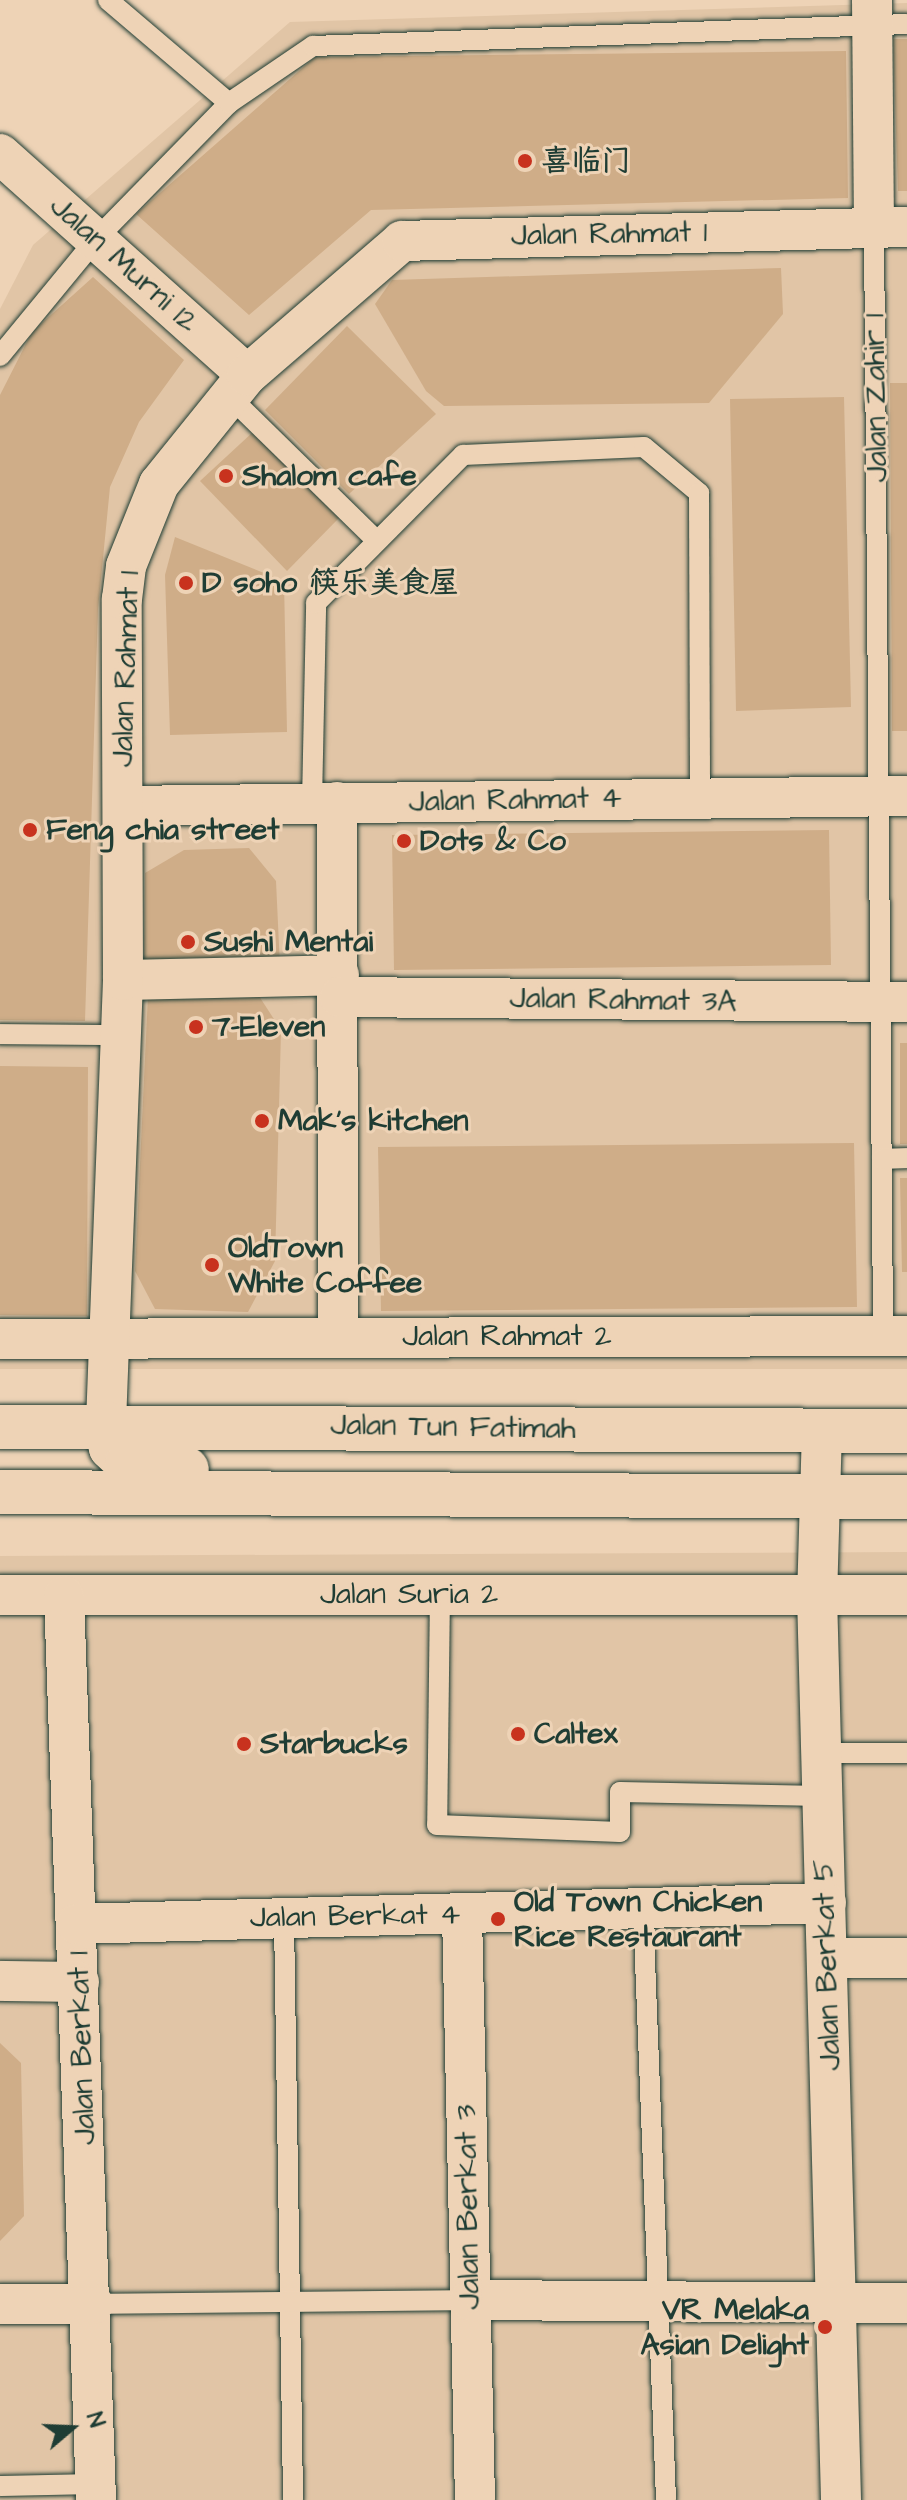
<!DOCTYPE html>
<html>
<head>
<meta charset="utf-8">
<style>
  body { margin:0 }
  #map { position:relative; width:907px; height:2500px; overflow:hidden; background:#eed3b6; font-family:"Architects Daughter","LXGW WenKai TC",sans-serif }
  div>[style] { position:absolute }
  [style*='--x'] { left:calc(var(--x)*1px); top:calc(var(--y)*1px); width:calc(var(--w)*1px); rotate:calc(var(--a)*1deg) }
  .built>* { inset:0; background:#e1c5a6 }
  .building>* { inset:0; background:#cfad88 }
  .roads { filter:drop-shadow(0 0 2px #1f3d34) drop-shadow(0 0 2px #1f3d34) }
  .lane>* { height:20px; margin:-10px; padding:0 10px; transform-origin:10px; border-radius:10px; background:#eed3b6 }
  .street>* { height:40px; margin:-20px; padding:0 20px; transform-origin:20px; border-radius:20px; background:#eed3b6 }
  .secondary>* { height:44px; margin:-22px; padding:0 22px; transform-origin:22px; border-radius:22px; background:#eed3b6 }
  .dots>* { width:22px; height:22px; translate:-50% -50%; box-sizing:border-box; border:4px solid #eed3b6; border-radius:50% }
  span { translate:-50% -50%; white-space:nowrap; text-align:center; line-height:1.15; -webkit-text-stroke:6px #eed3b6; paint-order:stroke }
  .poi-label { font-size:30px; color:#1f3d34; font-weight:700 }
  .left { translate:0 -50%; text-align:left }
  .right { translate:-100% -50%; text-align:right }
  .street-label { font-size:30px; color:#1f3d34 }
  .north { position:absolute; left:32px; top:2388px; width:80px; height:80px; -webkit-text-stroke:6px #eed3b6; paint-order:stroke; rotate:71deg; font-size:22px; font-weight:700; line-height:32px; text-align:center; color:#1f3d34 }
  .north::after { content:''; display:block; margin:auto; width:28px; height:36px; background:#1f3d34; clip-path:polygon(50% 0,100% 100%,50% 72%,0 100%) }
</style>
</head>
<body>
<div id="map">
  <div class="built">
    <i style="clip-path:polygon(907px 3px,907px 1369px,0 1369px,0 309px,33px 245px,290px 22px)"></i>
    <i style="clip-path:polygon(907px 1552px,907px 2500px,0 2500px,0 1556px)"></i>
  </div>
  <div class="building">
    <i style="clip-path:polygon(893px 39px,907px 39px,907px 191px,898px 191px)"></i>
    <i style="clip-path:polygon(846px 51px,848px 198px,371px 210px,249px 315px,136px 214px,315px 57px)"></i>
    <i style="clip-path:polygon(781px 268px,783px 314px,709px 403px,444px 406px,426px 391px,375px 304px,392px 280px)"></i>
    <i style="clip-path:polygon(93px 277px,184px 360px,139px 422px,110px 487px,98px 609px,85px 1021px,0 1020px,0 395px,32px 332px)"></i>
    <i style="clip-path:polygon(347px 326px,436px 414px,349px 494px,265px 410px)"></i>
    <i style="clip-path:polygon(890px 383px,907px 383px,907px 731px,892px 731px)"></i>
    <i style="clip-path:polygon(844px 397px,851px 707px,736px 711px,730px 399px)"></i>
    <i style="clip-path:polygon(253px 432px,340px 517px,287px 571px,200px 481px)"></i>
    <i style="clip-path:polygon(175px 537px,284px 581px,287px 732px,170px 735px,165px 575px)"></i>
    <i style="clip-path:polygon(829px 830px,831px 965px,394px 970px,392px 835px)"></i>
    <i style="clip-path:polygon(249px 848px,276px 881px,280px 967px,144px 971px,145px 873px,184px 850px)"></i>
    <i style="clip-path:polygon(148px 995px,259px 996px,281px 1030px,275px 1261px,248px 1312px,155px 1309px,135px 1271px)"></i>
    <i style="clip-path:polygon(900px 1043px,907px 1043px,907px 1144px,900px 1144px)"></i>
    <i style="clip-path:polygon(0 1066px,88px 1067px,87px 1316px,0 1315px)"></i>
    <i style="clip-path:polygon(854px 1143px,857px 1307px,381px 1311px,378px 1147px)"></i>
    <i style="clip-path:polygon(900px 1178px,907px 1178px,907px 1272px,902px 1272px)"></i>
    <i style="clip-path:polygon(0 2043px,21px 2063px,24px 2216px,0 2241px)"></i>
  </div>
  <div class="roads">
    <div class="lane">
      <i style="--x:108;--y:0;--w:159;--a:40.4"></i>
      <i style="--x:874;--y:228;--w:1108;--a:89.53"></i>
      <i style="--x:0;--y:356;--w:153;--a:-50.6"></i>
      <i style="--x:97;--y:238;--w:189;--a:-45.6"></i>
      <i style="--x:229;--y:103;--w:102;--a:-34.2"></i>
      <i style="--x:313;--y:46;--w:594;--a:-2.12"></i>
      <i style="--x:229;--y:396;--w:207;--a:44.4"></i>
      <i style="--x:312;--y:802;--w:199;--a:-88.8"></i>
      <i style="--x:316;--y:603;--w:209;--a:-45.2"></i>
      <i style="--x:463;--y:455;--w:181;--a:-2.5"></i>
      <i style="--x:644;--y:447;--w:72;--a:39.9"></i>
      <i style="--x:699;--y:493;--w:305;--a:89.8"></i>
      <i style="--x:0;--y:1034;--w:121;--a:0.5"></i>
      <i style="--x:882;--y:1159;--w:25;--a:-2"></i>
      <i style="--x:440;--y:1593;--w:232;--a:90.7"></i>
      <i style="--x:437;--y:1825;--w:183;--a:2.2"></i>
      <i style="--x:620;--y:1832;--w:40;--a:-90"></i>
      <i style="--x:620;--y:1792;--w:202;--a:1.1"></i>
      <i style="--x:822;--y:1753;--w:85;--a:0"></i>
      <i style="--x:643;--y:1909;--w:591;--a:87.77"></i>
      <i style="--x:284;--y:1918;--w:582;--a:89.11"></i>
      <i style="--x:93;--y:2304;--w:377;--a:-0.6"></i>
      <i style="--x:0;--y:2486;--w:96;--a:-1.2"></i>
    </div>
    <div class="street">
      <i style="--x:872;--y:0;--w:228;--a:89.5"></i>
      <i style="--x:0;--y:154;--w:331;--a:41.8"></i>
      <i style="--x:337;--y:802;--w:535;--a:89.89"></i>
      <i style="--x:123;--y:806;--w:784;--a:-0.73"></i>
      <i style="--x:123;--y:980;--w:216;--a:-1.3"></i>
      <i style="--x:340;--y:997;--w:567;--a:0.51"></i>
      <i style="--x:0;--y:1339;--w:907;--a:-0.19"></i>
      <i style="--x:106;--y:1423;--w:443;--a:-87.8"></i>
      <i style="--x:123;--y:980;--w:381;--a:-90.2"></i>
      <i style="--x:122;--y:599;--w:33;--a:-83"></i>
      <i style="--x:126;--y:566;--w:88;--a:-68.1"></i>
      <i style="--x:159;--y:484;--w:140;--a:-51.1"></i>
      <i style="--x:247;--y:375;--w:205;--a:-40.8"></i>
      <i style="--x:402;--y:241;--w:505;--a:-1.59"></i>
      <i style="--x:822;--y:1430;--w:165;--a:91.7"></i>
      <i style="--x:817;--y:1595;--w:905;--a:88.48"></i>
      <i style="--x:0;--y:1595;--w:907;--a:0"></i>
      <i style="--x:64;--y:1596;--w:905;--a:87.97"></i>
      <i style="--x:462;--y:1914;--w:586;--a:88.73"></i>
      <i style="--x:77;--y:1924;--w:749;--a:-1.61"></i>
      <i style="--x:827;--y:1958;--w:80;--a:0"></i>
      <i style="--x:0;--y:1981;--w:79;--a:0.7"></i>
      <i style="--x:470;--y:2300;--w:437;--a:0.4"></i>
      <i style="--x:0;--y:2304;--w:93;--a:0"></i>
    </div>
    <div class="secondary">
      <i style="--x:106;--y:1423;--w:25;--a:79"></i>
      <i style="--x:111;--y:1448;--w:22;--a:43"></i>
      <i style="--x:127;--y:1463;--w:60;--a:5.7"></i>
      <i style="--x:0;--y:1427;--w:907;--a:0.25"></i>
      <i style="--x:0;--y:1492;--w:907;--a:0.32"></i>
    </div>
  </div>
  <div class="dots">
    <i style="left:525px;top:161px;background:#c8321e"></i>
    <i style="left:226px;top:476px;background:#c8321e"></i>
    <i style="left:186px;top:583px;background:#c8321e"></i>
    <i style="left:30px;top:830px;background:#c8321e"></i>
    <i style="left:404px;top:841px;background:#c8321e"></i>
    <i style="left:188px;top:942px;background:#c8321e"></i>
    <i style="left:196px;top:1027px;background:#c8321e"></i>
    <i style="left:262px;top:1121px;background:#c8321e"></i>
    <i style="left:212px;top:1265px;background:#c8321e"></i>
    <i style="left:518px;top:1734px;background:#c8321e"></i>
    <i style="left:244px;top:1744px;background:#c8321e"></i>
    <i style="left:498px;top:1919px;background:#c8321e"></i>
    <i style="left:825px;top:2327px;background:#c8321e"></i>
  </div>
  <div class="poi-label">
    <span class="left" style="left:541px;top:161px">喜临门</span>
    <span class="left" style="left:242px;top:476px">Shalom cafe</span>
    <span class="left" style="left:202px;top:583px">D soho 筷乐美食屋</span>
    <span class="left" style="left:46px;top:830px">Feng chia street</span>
    <span class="left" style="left:420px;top:841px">Dots &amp; Co</span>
    <span class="left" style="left:204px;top:942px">Sushi Mentai</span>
    <span class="left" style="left:212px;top:1027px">7-Eleven</span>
    <span class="left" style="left:278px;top:1121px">Mak's kitchen</span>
    <span class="left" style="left:228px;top:1265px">OldTown<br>White Coffee</span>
    <span class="left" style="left:534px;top:1734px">Caltex</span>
    <span class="left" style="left:260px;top:1744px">Starbucks</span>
    <span class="left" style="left:514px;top:1919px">Old Town Chicken<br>Rice Restaurant</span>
    <span class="right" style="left:809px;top:2327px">VR Melaka<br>Asian Delight</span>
  </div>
  <div class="street-label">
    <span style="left:609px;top:234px;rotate:-1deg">Jalan Rahmat 1</span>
    <span style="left:124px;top:264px;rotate:42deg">Jalan Murni 12</span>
    <span style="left:876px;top:398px;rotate:-91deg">Jalan Zahir 1</span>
    <span style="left:126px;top:669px;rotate:-88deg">Jalan Rahmat 1</span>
    <span style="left:515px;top:800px;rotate:-1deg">Jalan Rahmat 4</span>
    <span style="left:623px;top:1000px;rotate:1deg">Jalan Rahmat 3A</span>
    <span style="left:507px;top:1336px">Jalan Rahmat 2</span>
    <span style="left:453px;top:1427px;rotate:1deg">Jalan Tun Fatimah</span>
    <span style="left:409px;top:1594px">Jalan Suria 2</span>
    <span style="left:355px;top:1916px;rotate:-1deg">Jalan Berkat 4</span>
    <span style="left:827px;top:1965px;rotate:-92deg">Jalan Berkat 5</span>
    <span style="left:82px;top:2048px;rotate:-92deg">Jalan Berkat 1</span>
    <span style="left:468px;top:2207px;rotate:-91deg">Jalan Berkat 3</span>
  </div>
  <div class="north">N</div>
</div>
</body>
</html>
